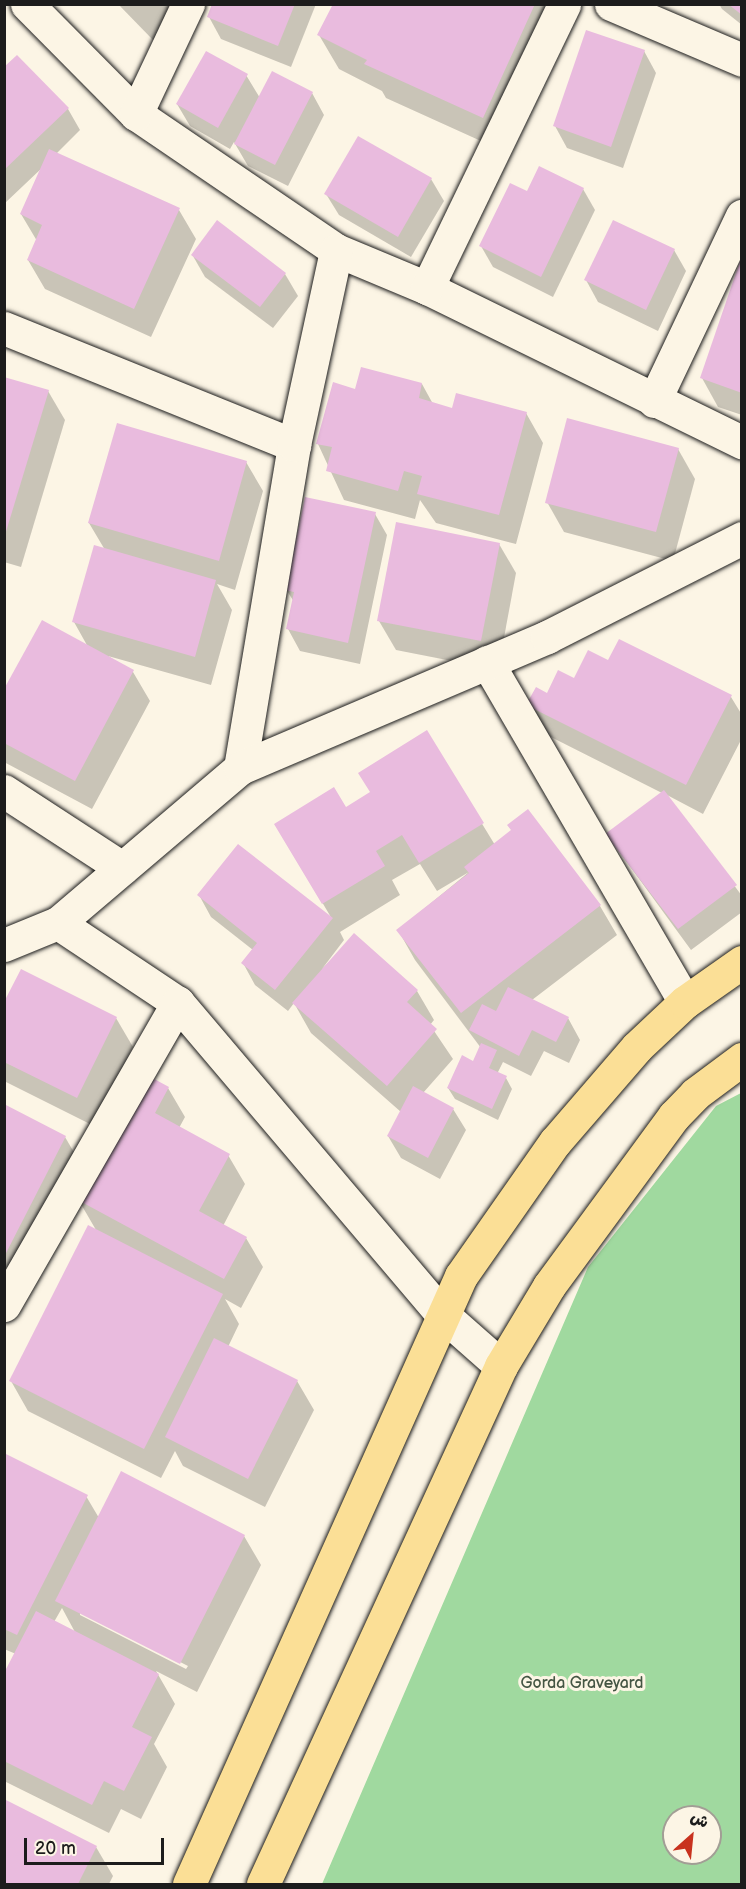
<!DOCTYPE html>
<html>
<head>
<meta charset="utf-8">
<style>
  body { margin:0 }
  #map { position:relative; width:746px; height:1889px; overflow:hidden; background:#fcf5e5; font-family:"Balsamiq Sans","Playpen Sans Arabic",sans-serif }
  div>[style] { position:absolute }
  [style*='--x'] { left:calc(var(--x)*1px); top:calc(var(--y)*1px); width:calc(var(--w)*1px); rotate:calc(var(--a)*1deg) }
  .green>* { inset:0; background:#a0d99f }
  .shadow>* { inset:0; background:#0003 }
  .building>* { inset:0; background:#e9bbde }
  .roads { filter:drop-shadow(0 0 2px #1c1c1c) drop-shadow(0 0 2px #1c1c1c) }
  .minor>* { height:33px; margin:-16.5px; padding:0 16.5px; transform-origin:16.5px; border-radius:16.5px; background:#fcf5e5 }
  .primary>* { height:33px; margin:-16.5px; padding:0 16.5px; transform-origin:16.5px; border-radius:16.5px; background:#fbdf96 }
  span { translate:-50% -50%; white-space:nowrap; text-align:center; line-height:1.15; -webkit-text-stroke:6px #fcf5e5; paint-order:stroke }
  .park-label { font-size:16px; color:#445543 }
  .frame { position:absolute; inset:0; border:6px solid #1c1c1c; pointer-events:none }
  .north { position:absolute; left:662px; top:1805px; width:60px; height:60px; box-sizing:border-box; background:#fcf5e5; border:2px solid #a29e95; border-radius:50%; rotate:27deg; font-size:16px; font-weight:700; line-height:24px; text-align:center; color:#1c1c1c }
  .north::after { content:''; display:block; margin:auto; width:21px; height:27px; background:#c8321e; clip-path:polygon(50% 0,100% 100%,50% 72%,0 100%) }
  .scale { position:absolute; left:24px; top:1838px; width:140px; height:27px; box-sizing:border-box; border:3px solid #1c1c1c; border-top:0; padding-left:8px; font-size:18px; line-height:21px; white-space:nowrap; color:#1c1c1c; -webkit-text-stroke:4px #fcf5e5; paint-order:stroke }
</style>
</head>
<body>
<div id="map">
  <div class="green">
    <i style="clip-path:polygon(evenodd,741px 1093px,741px 1884px,322px 1884px,588px 1267px,716px 1106px,741px 1093px,674px 1817px,710px 1817px,710px 1853px,674px 1853px,674px 1817px)"></i>
  </div>
  <div class="shadow">
    <i style="clip-path:polygon(118px 4px,189px 4px,153px 40px)"></i>
    <i style="clip-path:polygon(214px 4px,316px 4px,291px 67px,221px 39px,209px 17px)"></i>
    <i style="clip-path:polygon(335px 4px,570px 4px,503px 151px,386px 98px,382px 91px,339px 69px,319px 35px)"></i>
    <i style="clip-path:polygon(719px 4px,742px 4px,742px 25px,722px 9px)"></i>
    <i style="clip-path:polygon(644px 51px,656px 73px,623px 168px,567px 148px,555px 126px)"></i>
    <i style="clip-path:polygon(4px 69px,68px 109px,80px 130px,56px 154px,179px 210px,196px 239px,151px 337px,45px 289px,28px 260px,37px 241px,21px 214px,43px 167px,4px 204px)"></i>
    <i style="clip-path:polygon(246px 75px,260px 98px,312px 93px,324px 115px,288px 186px,248px 166px,234px 142px,230px 149px,190px 126px,177px 104px)"></i>
    <i style="clip-path:polygon(359px 138px,431px 179px,444px 201px,411px 257px,339px 215px,326px 194px)"></i>
    <i style="clip-path:polygon(583px 189px,595px 210px,553px 297px,493px 267px,481px 246px)"></i>
    <i style="clip-path:polygon(217px 223px,285px 274px,298px 296px,273px 328px,205px 277px,193px 256px)"></i>
    <i style="clip-path:polygon(674px 250px,686px 271px,658px 331px,598px 302px,586px 280px)"></i>
    <i style="clip-path:polygon(742px 262px,742px 415px,718px 407px,702px 378px)"></i>
    <i style="clip-path:polygon(4px 378px,48px 391px,65px 420px,21px 567px,4px 562px)"></i>
    <i style="clip-path:polygon(422px 384px,433px 404px,454px 410px,526px 413px,543px 443px,516px 544px,436px 523px,420px 500px,415px 519px,344px 500px,318px 444px,356px 390px)"></i>
    <i style="clip-path:polygon(678px 449px,695px 479px,673px 561px,564px 532px,547px 502px)"></i>
    <i style="clip-path:polygon(246px 462px,263px 491px,235px 590px,217px 584px,232px 610px,211px 685px,108px 656px,133px 672px,150px 701px,92px 809px,4px 762px,4px 692px,88px 647px,74px 622px,105px 550px,89px 523px)"></i>
    <i style="clip-path:polygon(375px 514px,387px 535px,360px 664px,300px 651px,288px 629px,294px 602px,286px 589px)"></i>
    <i style="clip-path:polygon(499px 544px,516px 573px,498px 670px,396px 650px,379px 621px)"></i>
    <i style="clip-path:polygon(609px 662px,731px 697px,742px 715px,742px 738px,703px 814px,667px 795px,742px 896px,742px 912px,691px 950px,607px 835px,662px 793px,545px 734px,528px 705px)"></i>
    <i style="clip-path:polygon(426px 732px,495px 845px,600px 906px,617px 935px,532px 1000px,568px 1018px,580px 1040px,569px 1063px,544px 1051px,531px 1076px,503px 1062px,497px 1074px,506px 1078px,512px 1089px,498px 1120px,455px 1099px,448px 1088px,474px 1063px,481px 1048px,415px 960px,398px 930px,469px 872px,437px 891px,420px 864px,392px 880px,400px 895px,340px 932px,344px 940px,322px 969px,355px 935px,417px 991px,434px 1020px,430px 1025px,453px 1059px,423px 1093px,453px 1109px,466px 1130px,440px 1179px,401px 1158px,388px 1136px,401px 1112px,311px 1033px,294px 1003px,288px 1011px,255px 985px,243px 963px,253px 950px,211px 917px,199px 895px,332px 919px,293px 853px,345px 809px,371px 793px)"></i>
    <i style="clip-path:polygon(4px 1006px,116px 1018px,133px 1047px,94px 1126px,4px 1081px)"></i>
    <i style="clip-path:polygon(168px 1088px,185px 1117px,179px 1128px,228px 1155px,245px 1184px,223px 1226px,246px 1238px,263px 1267px,241px 1308px,225px 1299px,239px 1324px,228px 1347px,297px 1381px,314px 1410px,265px 1507px,183px 1466px,175px 1451px,161px 1478px,28px 1411px,11px 1381px,96px 1230px,78px 1199px)"></i>
    <i style="clip-path:polygon(4px 1106px,65px 1137px,82px 1166px,4px 1307px)"></i>
    <i style="clip-path:polygon(evenodd,4px 1455px,86px 1496px,99px 1518px,244px 1536px,261px 1565px,197px 1692px,156px 1671px,175px 1704px,154px 1744px,167px 1767px,141px 1819px,121px 1809px,109px 1833px,4px 1781px,4px 1673px,16px 1654px,4px 1649px,4px 1455px,62px 1608px,76px 1634px,54px 1622px,62px 1608px,4px 1455px,80px 1611px,188px 1666px,186px 1669px,80px 1615px,80px 1611px)"></i>
    <i style="clip-path:polygon(4px 1800px,96px 1847px,113px 1876px,109px 1884px,4px 1884px)"></i>
  </div>
  <div class="building">
    <i style="clip-path:polygon(212px 4px,295px 4px,278px 46px,207px 17px)"></i>
    <i style="clip-path:polygon(333px 4px,535px 4px,483px 118px,364px 64px,367px 60px,317px 35px)"></i>
    <i style="clip-path:polygon(728px 4px,742px 4px,742px 15px)"></i>
    <i style="clip-path:polygon(586px 30px,645px 50px,611px 147px,553px 126px)"></i>
    <i style="clip-path:polygon(206px 51px,248px 74px,218px 128px,176px 104px)"></i>
    <i style="clip-path:polygon(17px 55px,69px 108px,4px 170px,4px 67px)"></i>
    <i style="clip-path:polygon(272px 71px,313px 92px,275px 165px,234px 144px)"></i>
    <i style="clip-path:polygon(358px 136px,432px 178px,398px 237px,324px 194px)"></i>
    <i style="clip-path:polygon(49px 149px,180px 208px,134px 309px,27px 260px,42px 225px,20px 214px)"></i>
    <i style="clip-path:polygon(539px 166px,584px 188px,541px 277px,479px 246px,510px 183px,527px 191px)"></i>
    <i style="clip-path:polygon(217px 220px,286px 273px,260px 307px,191px 255px)"></i>
    <i style="clip-path:polygon(613px 220px,675px 249px,646px 310px,584px 280px)"></i>
    <i style="clip-path:polygon(741px 258px,742px 258px,742px 393px,700px 378px)"></i>
    <i style="clip-path:polygon(361px 367px,422px 383px,419px 398px,452px 408px,456px 393px,527px 412px,499px 515px,417px 494px,422px 476px,404px 471px,398px 491px,326px 471px,332px 447px,316px 444px,333px 382px,355px 389px)"></i>
    <i style="clip-path:polygon(4px 377px,49px 390px,5px 535px,4px 535px)"></i>
    <i style="clip-path:polygon(567px 418px,679px 448px,656px 532px,545px 503px)"></i>
    <i style="clip-path:polygon(117px 423px,247px 461px,219px 561px,88px 523px)"></i>
    <i style="clip-path:polygon(305px 497px,376px 512px,348px 643px,286px 629px,294px 592px,285px 590px)"></i>
    <i style="clip-path:polygon(396px 522px,500px 543px,481px 641px,377px 621px)"></i>
    <i style="clip-path:polygon(94px 545px,216px 580px,195px 657px,72px 622px)"></i>
    <i style="clip-path:polygon(42px 620px,134px 670px,75px 781px,4px 743px,4px 689px)"></i>
    <i style="clip-path:polygon(619px 639px,732px 695px,686px 785px,526px 705px,536px 687px,547px 693px,558px 670px,574px 678px,588px 650px,608px 660px)"></i>
    <i style="clip-path:polygon(427px 730px,484px 823px,419px 863px,402px 835px,376px 851px,385px 866px,322px 904px,274px 824px,334px 787px,346px 807px,370px 792px,358px 773px)"></i>
    <i style="clip-path:polygon(664px 790px,737px 885px,678px 929px,605px 834px)"></i>
    <i style="clip-path:polygon(528px 809px,601px 905px,461px 1013px,396px 930px,469px 873px,464px 867px,511px 830px,507px 825px)"></i>
    <i style="clip-path:polygon(238px 844px,333px 918px,275px 990px,241px 963px,257px 943px,197px 895px)"></i>
    <i style="clip-path:polygon(354px 933px,418px 990px,407px 1002px,437px 1029px,387px 1086px,292px 1003px)"></i>
    <i style="clip-path:polygon(21px 969px,117px 1017px,77px 1098px,4px 1062px,4px 1002px)"></i>
    <i style="clip-path:polygon(508px 987px,569px 1017px,556px 1042px,532px 1030px,519px 1056px,469px 1030px,482px 1004px,496px 1011px)"></i>
    <i style="clip-path:polygon(481px 1043px,497px 1050px,489px 1068px,507px 1076px,492px 1109px,447px 1088px,462px 1055px,473px 1061px)"></i>
    <i style="clip-path:polygon(145px 1074px,169px 1087px,155px 1113px,230px 1154px,199px 1211px,247px 1237px,224px 1279px,76px 1199px)"></i>
    <i style="clip-path:polygon(413px 1086px,454px 1108px,428px 1158px,387px 1136px)"></i>
    <i style="clip-path:polygon(4px 1104px,66px 1136px,4px 1257px)"></i>
    <i style="clip-path:polygon(88px 1225px,223px 1294px,144px 1449px,9px 1381px)"></i>
    <i style="clip-path:polygon(214px 1338px,298px 1380px,248px 1479px,165px 1437px)"></i>
    <i style="clip-path:polygon(4px 1453px,88px 1495px,17px 1635px,4px 1629px)"></i>
    <i style="clip-path:polygon(121px 1471px,245px 1535px,180px 1664px,55px 1601px)"></i>
    <i style="clip-path:polygon(36px 1611px,159px 1674px,132px 1727px,152px 1737px,124px 1791px,104px 1781px,92px 1805px,4px 1761px,4px 1673px)"></i>
    <i style="clip-path:polygon(4px 1799px,97px 1846px,78px 1884px,4px 1884px)"></i>
  </div>
  <div class="roads">
    <div class="minor">
      <i style="--x:27;--y:4;--w:155;--a:45.3"></i>
      <i style="--x:136;--y:114;--w:242;--a:34.2"></i>
      <i style="--x:336;--y:250;--w:99;--a:22.7"></i>
      <i style="--x:427;--y:288;--w:351;--a:26.1"></i>
      <i style="--x:611;--y:4;--w:142;--a:23.1"></i>
      <i style="--x:136;--y:114;--w:122;--a:-64.7"></i>
      <i style="--x:427;--y:288;--w:315;--a:-64.2"></i>
      <i style="--x:4;--y:328;--w:313;--a:22"></i>
      <i style="--x:654;--y:401;--w:205;--a:-64.6"></i>
      <i style="--x:487;--y:662;--w:393;--a:59.8"></i>
      <i style="--x:240;--y:768;--w:327;--a:-80.5"></i>
      <i style="--x:294;--y:445;--w:199;--a:-77.8"></i>
      <i style="--x:4;--y:791;--w:141;--a:33.1"></i>
      <i style="--x:58;--y:923;--w:144;--a:33.7"></i>
      <i style="--x:178;--y:1003;--w:407;--a:49.7"></i>
      <i style="--x:441;--y:1313;--w:80;--a:41.5"></i>
      <i style="--x:4;--y:945;--w:58;--a:-22.2"></i>
      <i style="--x:58;--y:923;--w:239;--a:-40.4"></i>
      <i style="--x:240;--y:768;--w:334;--a:-23.1"></i>
      <i style="--x:547;--y:637;--w:219;--a:-26.9"></i>
      <i style="--x:4;--y:1305;--w:349;--a:-60.1"></i>
    </div>
    <div class="primary">
      <i style="--x:189;--y:1884;--w:666;--a:-65.9"></i>
      <i style="--x:461;--y:1276;--w:164;--a:-55"></i>
      <i style="--x:555;--y:1142;--w:125;--a:-49.2"></i>
      <i style="--x:637;--y:1047;--w:66;--a:-43.2"></i>
      <i style="--x:685;--y:1002;--w:70;--a:-35.1"></i>
      <i style="--x:263;--y:1884;--w:570;--a:-65.32"></i>
      <i style="--x:501;--y:1366;--w:93;--a:-59"></i>
      <i style="--x:549;--y:1286;--w:211;--a:-53.7"></i>
      <i style="--x:674;--y:1116;--w:30;--a:-46"></i>
      <i style="--x:695;--y:1094;--w:59;--a:-36.7"></i>
    </div>
  </div>
  <div class="park-label">
    <span style="left:582px;top:1684px">Gorda Graveyard</span>
  </div>
  <div class="frame"></div>
  <div class="north">ش</div>
  <div class="scale">20 m</div>
</div>
</body>
</html>
